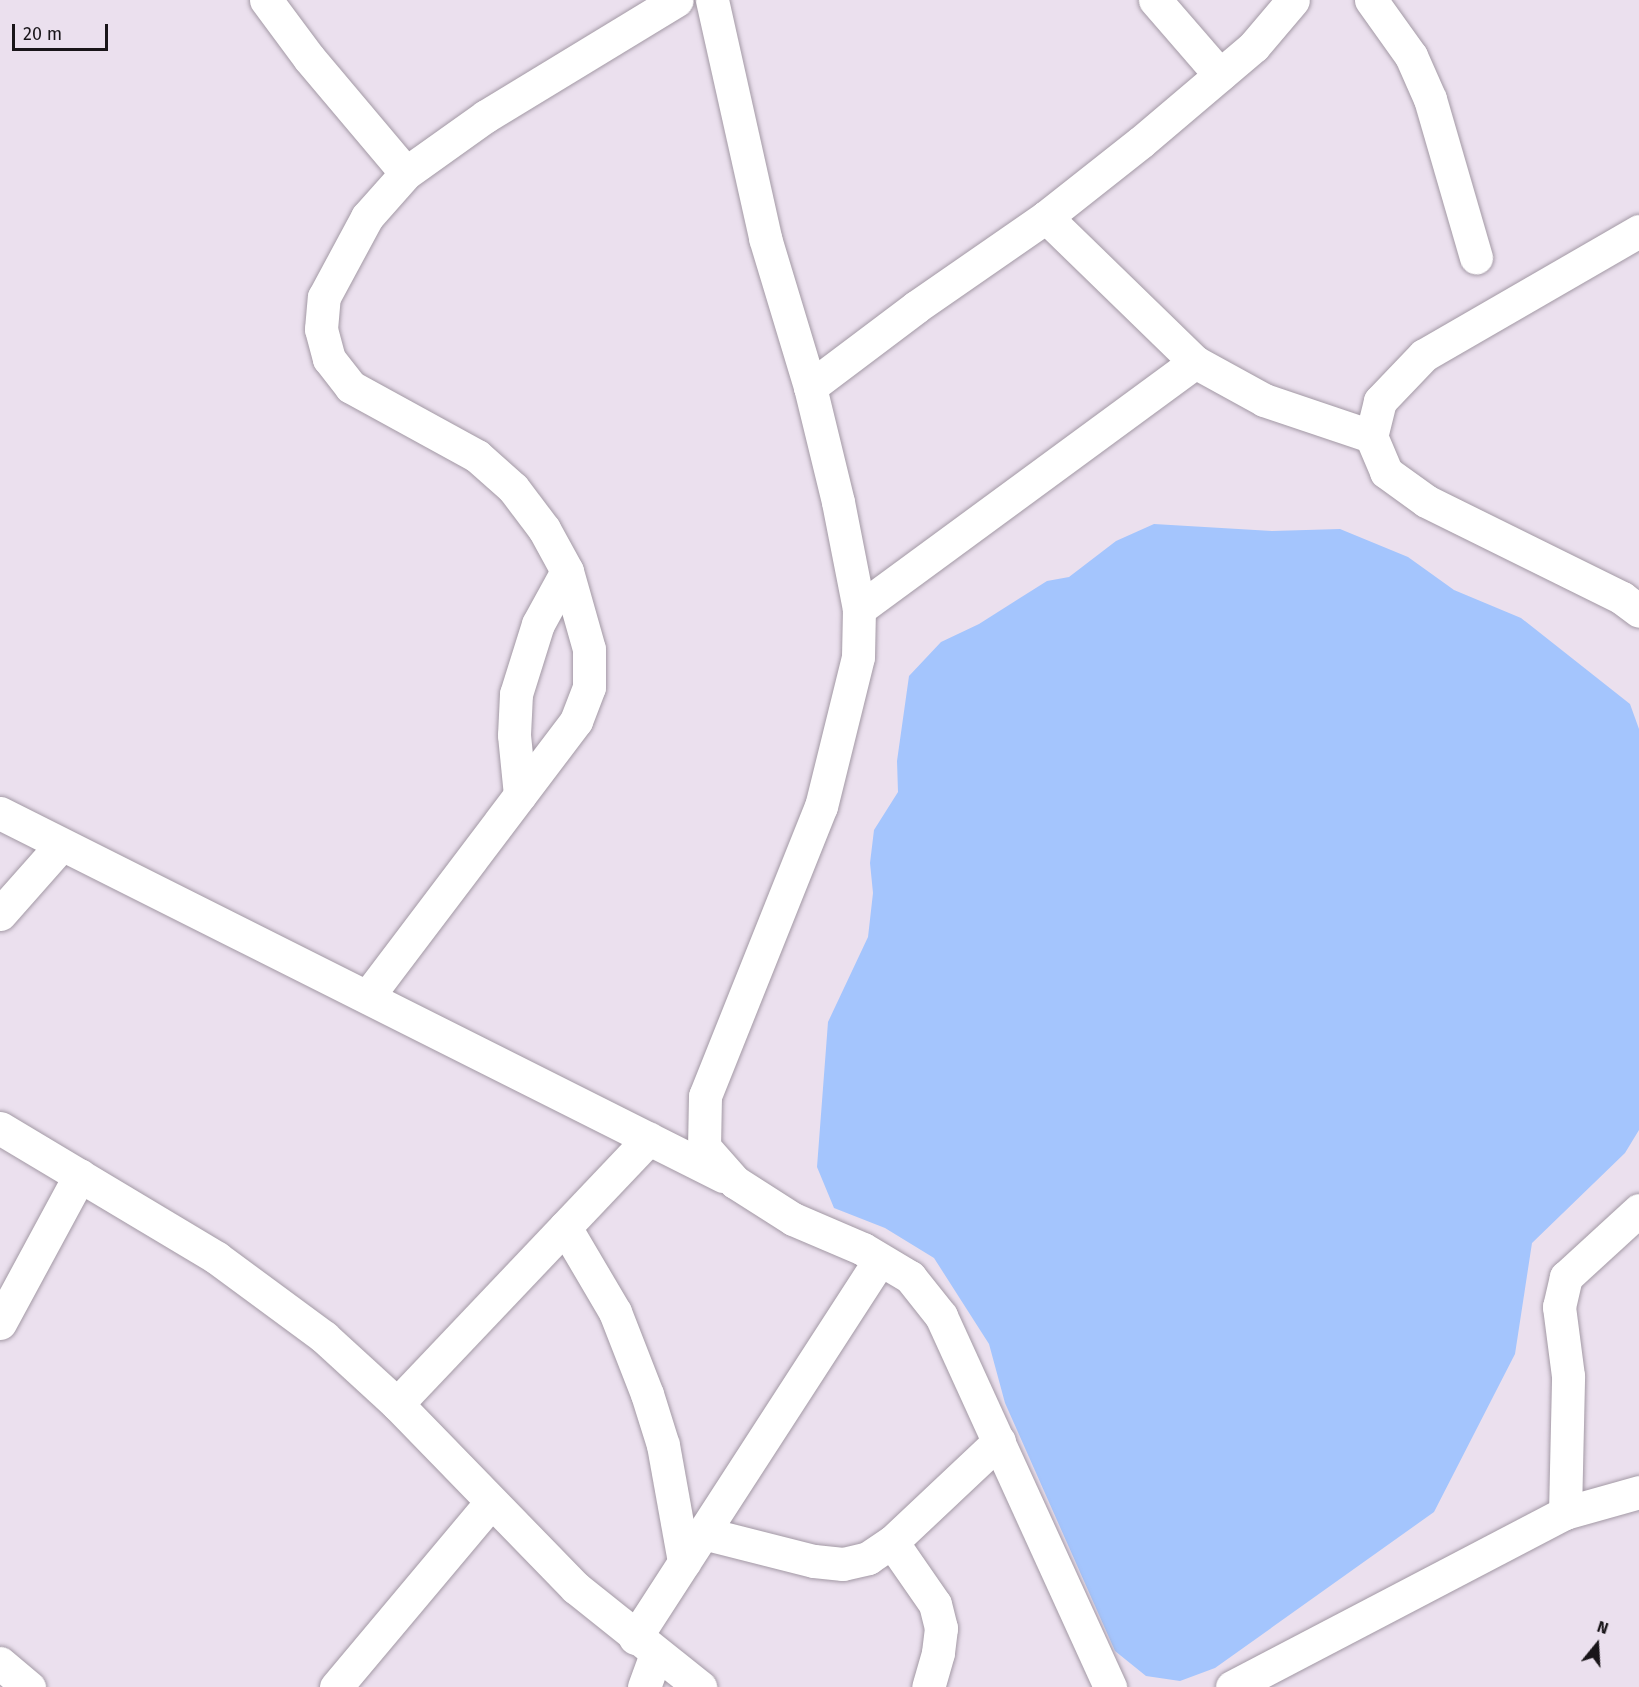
<!DOCTYPE html>
<html>
<head>
<meta charset="utf-8">
<style>
  body { margin:0 }
  #map { position:relative; width:1639px; height:1687px; overflow:hidden; background:#ebe0ee; font-family:"Fira Sans",sans-serif }
  div>[style] { position:absolute }
  [style*='--x'] { left:calc(var(--x)*1px); top:calc(var(--y)*1px); width:calc(var(--w)*1px); rotate:calc(var(--a)*1deg) }
  .water>* { inset:0; background:#a4c5fd }
  .roads { filter:drop-shadow(0 0 2px #a399a5) drop-shadow(0 0 2px #a399a5) }
  .minor>* { height:33px; margin:-16.5px; padding:0 16.5px; transform-origin:16.5px; border-radius:16.5px; background:#fff }
  span { translate:-50% -50%; white-space:nowrap; text-align:center; line-height:1.15; -webkit-text-stroke:6px #ebe0ee; paint-order:stroke }
  .north { position:absolute; left:1567px; top:1615px; width:60px; height:60px; -webkit-text-stroke:4px #ebe0ee; paint-order:stroke; rotate:18deg; font-size:16px; font-weight:700; line-height:24px; text-align:center; color:#191519 }
  .north::after { content:''; display:block; margin:auto; width:21px; height:27px; background:#191519; clip-path:polygon(50% 0,100% 100%,50% 72%,0 100%) }
  .scale { position:absolute; left:12px; top:24px; width:96px; height:27px; box-sizing:border-box; border:3px solid #191519; border-top:0; padding-left:8px; font-size:18px; line-height:21px; white-space:nowrap; color:#191519; -webkit-text-stroke:4px #ebe0ee; paint-order:stroke }
</style>
</head>
<body>
<div id="map">
  <div class="water">
    <i style="clip-path:polygon(1154px 524px,1272px 531px,1340px 529px,1408px 557px,1454px 590px,1521px 618px,1630px 704px,1639px 729px,1639px 1130px,1625px 1153px,1532px 1243px,1515px 1354px,1434px 1512px,1215px 1668px,1180px 1681px,1146px 1676px,1115px 1651px,1005px 1403px,989px 1344px,934px 1258px,885px 1228px,834px 1208px,817px 1167px,828px 1022px,868px 937px,873px 893px,870px 863px,874px 830px,898px 792px,897px 761px,909px 676px,941px 642px,979px 624px,1047px 581px,1069px 577px,1116px 541px)"></i>
  </div>
  <div class="roads">
    <div class="minor">
      <i style="--x:266;--y:0;--w:72;--a:53.4"></i>
      <i style="--x:309;--y:58;--w:150;--a:49.9"></i>
      <i style="--x:712;--y:0;--w:244;--a:77.4"></i>
      <i style="--x:765;--y:238;--w:156;--a:73.2"></i>
      <i style="--x:810;--y:387;--w:118;--a:76.3"></i>
      <i style="--x:838;--y:502;--w:109;--a:78.9"></i>
      <i style="--x:859;--y:609;--w:48;--a:91.2"></i>
      <i style="--x:858;--y:657;--w:154;--a:103.9"></i>
      <i style="--x:821;--y:806;--w:312;--a:111.8"></i>
      <i style="--x:705;--y:1096;--w:51;--a:91.1"></i>
      <i style="--x:704;--y:1147;--w:47;--a:48.5"></i>
      <i style="--x:735;--y:1182;--w:69;--a:32.5"></i>
      <i style="--x:793;--y:1219;--w:76;--a:23.2"></i>
      <i style="--x:863;--y:1249;--w:55;--a:30.8"></i>
      <i style="--x:910;--y:1277;--w:50;--a:51.5"></i>
      <i style="--x:941;--y:1316;--w:408;--a:65.5"></i>
      <i style="--x:1155;--y:0;--w:99;--a:49.1"></i>
      <i style="--x:1371;--y:0;--w:69;--a:54.5"></i>
      <i style="--x:1411;--y:56;--w:47;--a:66.2"></i>
      <i style="--x:1430;--y:99;--w:165;--a:73.8"></i>
      <i style="--x:1046;--y:217;--w:208;--a:44.2"></i>
      <i style="--x:1195;--y:362;--w:79;--a:28.8"></i>
      <i style="--x:1264;--y:400;--w:113;--a:18.6"></i>
      <i style="--x:1639;--y:231;--w:248;--a:150"></i>
      <i style="--x:1424;--y:355;--w:64;--a:133.7"></i>
      <i style="--x:1380;--y:401;--w:36;--a:104"></i>
      <i style="--x:1371;--y:436;--w:39;--a:67"></i>
      <i style="--x:1386;--y:472;--w:49;--a:35.9"></i>
      <i style="--x:1426;--y:501;--w:219;--a:26.3"></i>
      <i style="--x:1622;--y:598;--w:21;--a:37"></i>
      <i style="--x:810;--y:387;--w:133;--a:-37"></i>
      <i style="--x:916;--y:307;--w:158;--a:-34.7"></i>
      <i style="--x:1046;--y:217;--w:121;--a:-38.3"></i>
      <i style="--x:1141;--y:142;--w:148;--a:-40.3"></i>
      <i style="--x:1254;--y:46;--w:60;--a:-49.7"></i>
      <i style="--x:859;--y:609;--w:417;--a:-36.3"></i>
      <i style="--x:520;--y:795;--w:60;--a:-95.7"></i>
      <i style="--x:514;--y:735;--w:41;--a:-87.2"></i>
      <i style="--x:516;--y:694;--w:73;--a:-72.6"></i>
      <i style="--x:538;--y:624;--w:60;--a:-61.3"></i>
      <i style="--x:0;--y:813;--w:809;--a:26.66"></i>
      <i style="--x:0;--y:914;--w:92;--a:-48.5"></i>
      <i style="--x:368;--y:996;--w:345;--a:-52.9"></i>
      <i style="--x:576;--y:721;--w:36;--a:-69"></i>
      <i style="--x:589;--y:687;--w:38;--a:-90"></i>
      <i style="--x:589;--y:649;--w:81;--a:-105.8"></i>
      <i style="--x:567;--y:571;--w:48;--a:-118.7"></i>
      <i style="--x:544;--y:529;--w:51;--a:-127.1"></i>
      <i style="--x:513;--y:488;--w:48;--a:-138.4"></i>
      <i style="--x:477;--y:456;--w:144;--a:-151.3"></i>
      <i style="--x:351;--y:387;--w:36;--a:-128"></i>
      <i style="--x:329;--y:359;--w:31;--a:-105"></i>
      <i style="--x:321;--y:329;--w:32;--a:-85"></i>
      <i style="--x:324;--y:297;--w:91;--a:-61.7"></i>
      <i style="--x:367;--y:217;--w:59;--a:-48.4"></i>
      <i style="--x:406;--y:173;--w:98;--a:-35.5"></i>
      <i style="--x:486;--y:116;--w:223;--a:-31.3"></i>
      <i style="--x:0;--y:1128;--w:253;--a:30.9"></i>
      <i style="--x:217;--y:1258;--w:133;--a:36.4"></i>
      <i style="--x:324;--y:1337;--w:99;--a:42.5"></i>
      <i style="--x:397;--y:1404;--w:257;--a:45.8"></i>
      <i style="--x:576;--y:1588;--w:159;--a:38.6"></i>
      <i style="--x:565;--y:1227;--w:99;--a:59.5"></i>
      <i style="--x:615;--y:1312;--w:88;--a:68.7"></i>
      <i style="--x:647;--y:1394;--w:53;--a:72.6"></i>
      <i style="--x:663;--y:1445;--w:119;--a:79.8"></i>
      <i style="--x:0;--y:1323;--w:168;--a:-61.6"></i>
      <i style="--x:397;--y:1404;--w:366;--a:-46.5"></i>
      <i style="--x:1565;--y:1513;--w:137;--a:-88.7"></i>
      <i style="--x:1568;--y:1376;--w:70;--a:-97.4"></i>
      <i style="--x:1559;--y:1307;--w:31;--a:-77"></i>
      <i style="--x:1566;--y:1277;--w:99;--a:-42.5"></i>
      <i style="--x:703;--y:1533;--w:114;--a:14.2"></i>
      <i style="--x:814;--y:1561;--w:29;--a:6"></i>
      <i style="--x:843;--y:1564;--w:26;--a:-13"></i>
      <i style="--x:868;--y:1558;--w:29;--a:-34"></i>
      <i style="--x:892;--y:1542;--w:147;--a:-43.3"></i>
      <i style="--x:892;--y:1542;--w:75;--a:55.3"></i>
      <i style="--x:935;--y:1604;--w:25;--a:76"></i>
      <i style="--x:941;--y:1628;--w:25;--a:97"></i>
      <i style="--x:938;--y:1653;--w:35;--a:106"></i>
      <i style="--x:635;--y:1638;--w:450;--a:-57.1"></i>
      <i style="--x:0;--y:1663;--w:38;--a:40"></i>
      <i style="--x:336;--y:1687;--w:241;--a:-50"></i>
      <i style="--x:644;--y:1687;--w:35;--a:-70"></i>
      <i style="--x:1232;--y:1687;--w:376;--a:-27.6"></i>
      <i style="--x:1565;--y:1513;--w:77;--a:-15.8"></i>
    </div>
  </div>
  <div class="north">N</div>
  <div class="scale">20 m</div>
</div>
</body>
</html>
